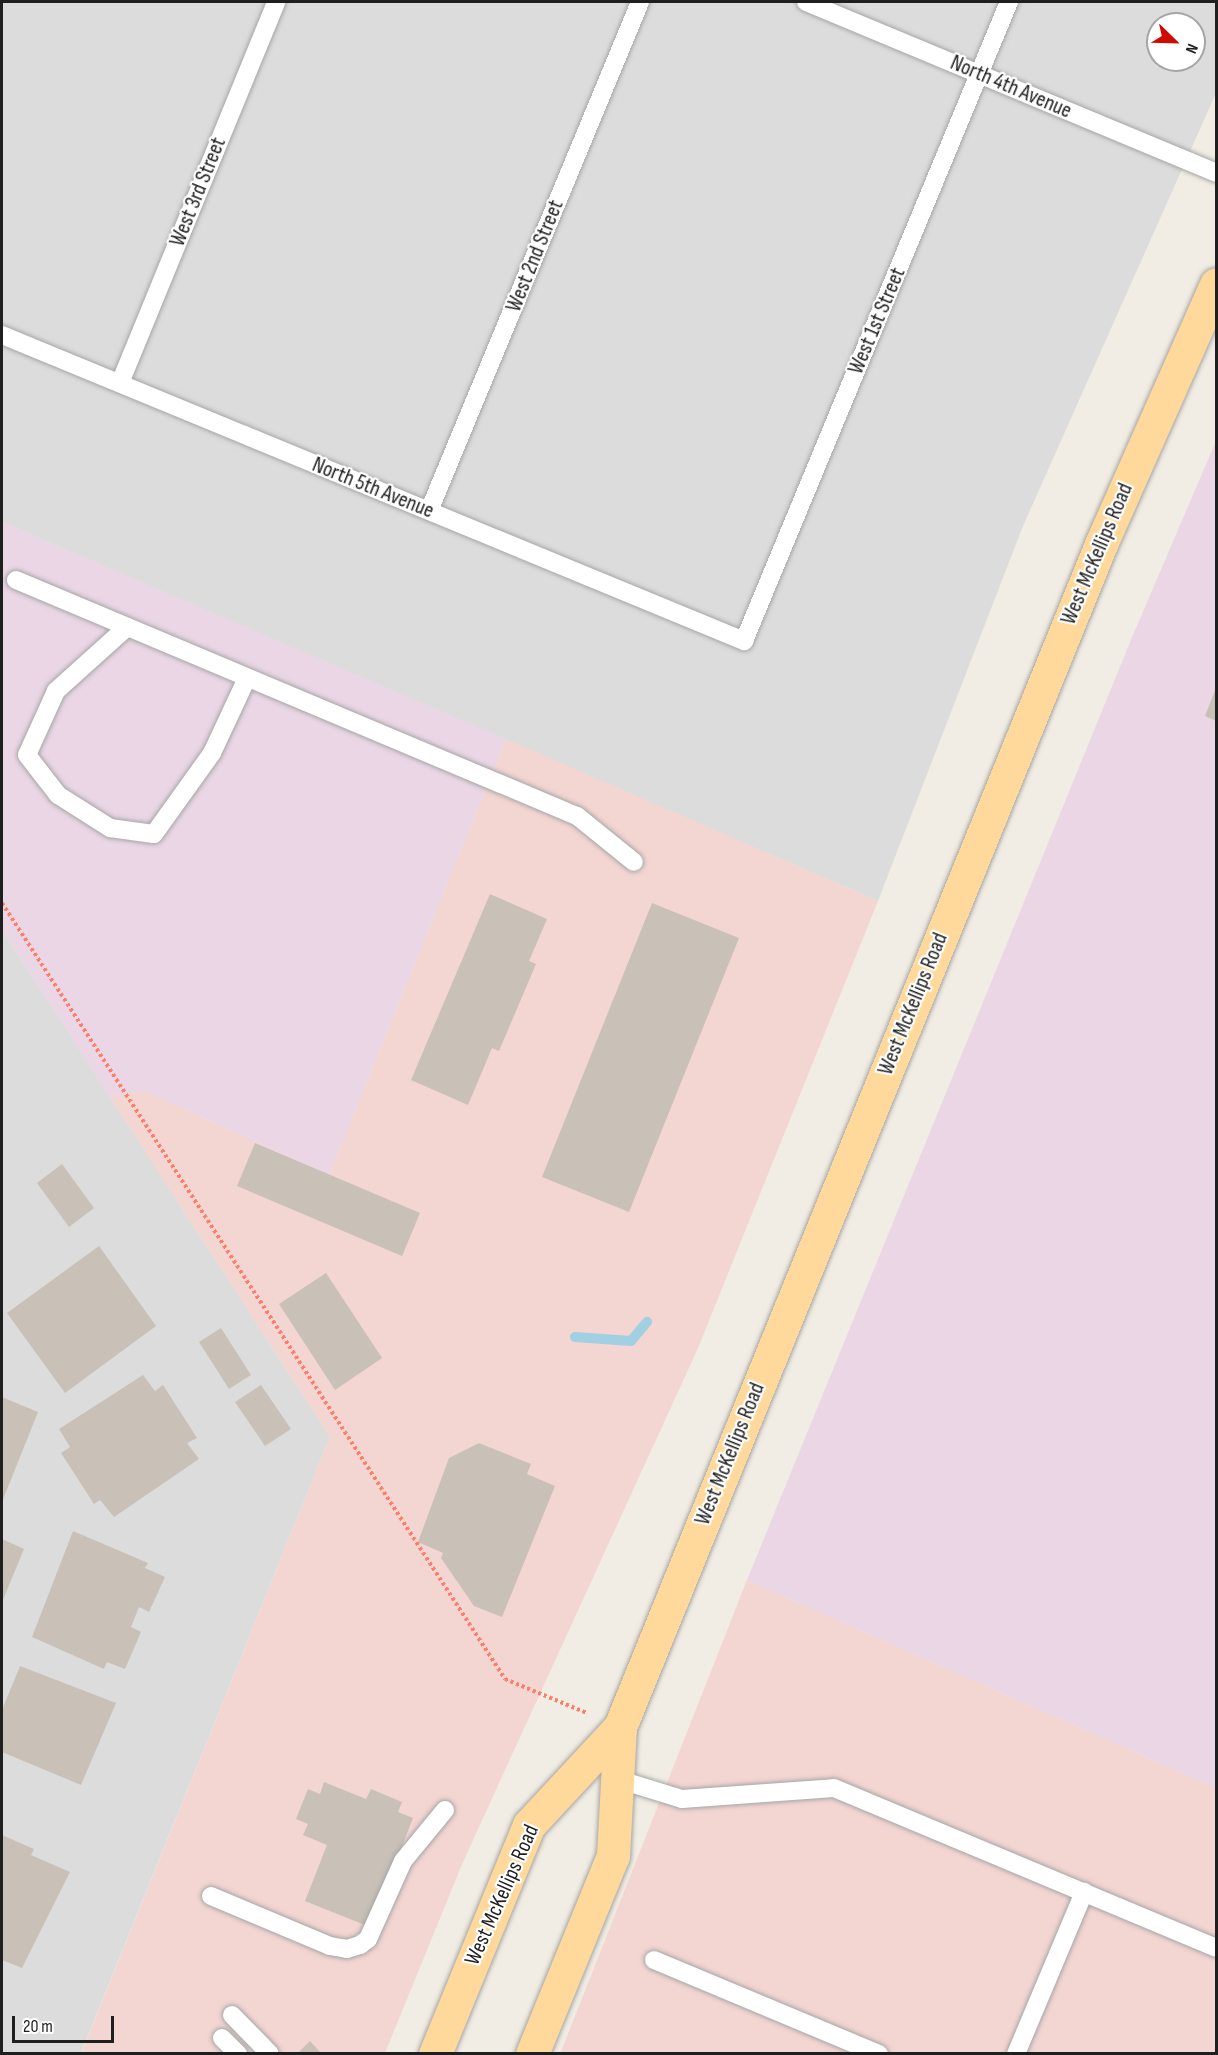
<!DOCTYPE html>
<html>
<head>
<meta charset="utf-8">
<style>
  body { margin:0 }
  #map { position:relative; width:1218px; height:2055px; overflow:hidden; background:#f1ede4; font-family:"Sofia Sans Condensed",sans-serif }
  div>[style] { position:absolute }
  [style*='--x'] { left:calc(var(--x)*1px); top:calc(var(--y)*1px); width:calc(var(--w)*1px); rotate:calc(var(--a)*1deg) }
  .residential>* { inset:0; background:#dddcdc }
  .commercial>* { inset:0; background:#f3d5d2 }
  .industrial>* { inset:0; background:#ead6e5 }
  .stream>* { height:10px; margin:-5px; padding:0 5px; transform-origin:5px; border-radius:5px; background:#a1d0e2 }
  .building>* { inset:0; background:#c9c0b7 }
  .path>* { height:4px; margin-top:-2px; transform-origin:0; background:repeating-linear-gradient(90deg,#ff7e67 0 3px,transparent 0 6px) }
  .roads { filter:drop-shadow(0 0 2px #a6a6a6) drop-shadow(0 0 2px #a6a6a6) }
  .service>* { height:18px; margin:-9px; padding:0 9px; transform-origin:9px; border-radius:9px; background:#fff }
  .primary>* { height:33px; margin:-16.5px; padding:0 16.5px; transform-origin:16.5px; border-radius:16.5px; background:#ffd99b }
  span { translate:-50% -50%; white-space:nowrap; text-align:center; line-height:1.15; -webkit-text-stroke:4.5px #fff; paint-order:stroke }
  .street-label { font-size:22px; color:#1f1f1f }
  .frame { position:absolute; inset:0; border:3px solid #1f1f1f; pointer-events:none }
  .north { position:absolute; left:1146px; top:12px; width:60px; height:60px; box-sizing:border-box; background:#fff; border:2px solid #a5a5a5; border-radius:50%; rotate:113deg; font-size:16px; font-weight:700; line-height:24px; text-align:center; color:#1f1f1f }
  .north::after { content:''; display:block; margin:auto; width:21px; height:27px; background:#ce0b00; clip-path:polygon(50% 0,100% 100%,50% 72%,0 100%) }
  .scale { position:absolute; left:12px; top:2016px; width:102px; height:27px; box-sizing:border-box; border:3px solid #1f1f1f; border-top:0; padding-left:8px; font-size:18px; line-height:21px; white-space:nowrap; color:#1f1f1f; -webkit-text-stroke:4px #fff; paint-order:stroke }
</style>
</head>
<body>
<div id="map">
  <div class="residential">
    <i style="clip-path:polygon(evenodd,2px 2px,1216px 2px,1216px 93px,1023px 526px,878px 901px,2px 522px,2px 2px,1158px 24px,1194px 24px,1194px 60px,1158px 60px,1158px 24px)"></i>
    <i style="clip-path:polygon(2px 930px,330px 1437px,81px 2053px,2px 2053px)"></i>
  </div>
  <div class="commercial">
    <i style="clip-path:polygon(506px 739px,878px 901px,698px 1348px,463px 1862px,385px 2053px,81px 2054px,330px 1437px,109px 1096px,144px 1091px,329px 1175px)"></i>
    <i style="clip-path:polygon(747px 1580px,1216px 1788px,1216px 2053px,560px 2054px)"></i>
  </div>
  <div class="industrial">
    <i style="clip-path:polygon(1216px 441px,1216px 1788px,747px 1580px,1133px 635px)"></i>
    <i style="clip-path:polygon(2px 522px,506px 739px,329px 1175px,144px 1091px,109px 1096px,2px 930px)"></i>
  </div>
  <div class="stream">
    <i style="--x:575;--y:1337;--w:56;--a:4.1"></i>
    <i style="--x:631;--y:1341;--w:25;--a:-50"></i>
  </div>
  <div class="building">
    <i style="clip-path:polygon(1216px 688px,1216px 721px,1205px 716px)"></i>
    <i style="clip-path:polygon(490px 894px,547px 919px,529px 961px,536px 964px,499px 1051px,492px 1048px,468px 1105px,411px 1080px)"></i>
    <i style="clip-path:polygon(652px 903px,739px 938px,629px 1212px,542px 1177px)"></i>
    <i style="clip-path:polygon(255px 1143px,420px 1213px,402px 1256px,237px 1186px)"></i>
    <i style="clip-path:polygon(62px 1164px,94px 1208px,69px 1227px,37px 1183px)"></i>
    <i style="clip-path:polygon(99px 1246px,156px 1326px,65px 1393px,7px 1313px)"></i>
    <i style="clip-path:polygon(326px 1273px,382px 1358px,335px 1390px,279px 1304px)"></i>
    <i style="clip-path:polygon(221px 1328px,251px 1375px,229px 1389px,199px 1342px)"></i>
    <i style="clip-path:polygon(143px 1375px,155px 1391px,163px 1385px,197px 1438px,187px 1443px,199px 1459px,114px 1517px,100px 1500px,94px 1504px,61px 1453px,70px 1447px,59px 1429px)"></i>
    <i style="clip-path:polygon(261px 1385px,291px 1429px,265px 1446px,235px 1402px)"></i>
    <i style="clip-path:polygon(2px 1397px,38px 1412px,2px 1502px)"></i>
    <i style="clip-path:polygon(479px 1443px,531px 1464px,527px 1474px,555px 1486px,502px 1617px,474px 1606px,441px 1558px,443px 1553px,418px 1542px,449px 1458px)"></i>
    <i style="clip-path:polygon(73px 1531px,148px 1563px,145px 1568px,165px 1577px,149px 1612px,139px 1607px,131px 1627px,141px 1632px,125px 1669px,107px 1662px,104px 1669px,32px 1637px)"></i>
    <i style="clip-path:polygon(2px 1539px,24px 1549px,2px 1602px)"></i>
    <i style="clip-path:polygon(20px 1666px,116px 1703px,81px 1785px,2px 1752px,2px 1710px)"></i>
    <i style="clip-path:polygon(324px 1782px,366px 1799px,371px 1789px,402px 1802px,398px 1812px,413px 1818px,370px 1927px,305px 1901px,327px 1845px,303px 1835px,308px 1824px,296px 1819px,308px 1789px,320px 1794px)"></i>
    <i style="clip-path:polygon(2px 1835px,34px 1849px,31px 1855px,70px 1872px,22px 1968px,2px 1960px)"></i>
    <i style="clip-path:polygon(310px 2041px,322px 2054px,297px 2054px)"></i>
  </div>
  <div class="path">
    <i style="--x:2;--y:903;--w:925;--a:57.05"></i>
    <i style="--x:505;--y:1679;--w:89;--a:22.5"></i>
  </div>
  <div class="roads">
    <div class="service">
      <i style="--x:806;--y:2;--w:444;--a:22.6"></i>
      <i style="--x:2;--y:335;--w:803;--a:22.41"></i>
      <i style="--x:744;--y:641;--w:692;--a:-67.48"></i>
      <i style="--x:120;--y:383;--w:412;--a:-67.7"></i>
      <i style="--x:429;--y:511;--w:551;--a:-67.48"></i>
      <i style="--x:16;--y:580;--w:609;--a:22.82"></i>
      <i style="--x:577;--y:816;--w:73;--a:38.9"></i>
      <i style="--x:127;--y:627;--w:96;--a:138"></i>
      <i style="--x:56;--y:691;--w:70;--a:114.4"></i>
      <i style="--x:27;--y:755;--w:51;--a:52.2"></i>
      <i style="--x:58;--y:795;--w:62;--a:32.4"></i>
      <i style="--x:110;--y:828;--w:44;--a:7.8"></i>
      <i style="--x:154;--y:834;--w:100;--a:-54.4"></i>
      <i style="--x:212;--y:753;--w:83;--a:-65"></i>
      <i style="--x:617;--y:1779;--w:68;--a:17.1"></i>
      <i style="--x:682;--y:1799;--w:152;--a:-4.1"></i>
      <i style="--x:834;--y:1788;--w:414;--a:22.7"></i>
      <i style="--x:211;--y:1896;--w:129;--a:22.8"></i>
      <i style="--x:330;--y:1946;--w:17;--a:10"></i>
      <i style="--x:347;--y:1949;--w:14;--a:-17"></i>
      <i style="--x:360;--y:1945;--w:10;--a:-37"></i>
      <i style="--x:368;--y:1939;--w:85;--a:-65.8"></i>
      <i style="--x:403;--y:1861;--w:66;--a:-50.5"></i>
      <i style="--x:654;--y:1960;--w:244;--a:22.7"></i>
      <i style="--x:232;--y:2015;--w:54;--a:45.7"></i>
      <i style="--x:222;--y:2038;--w:23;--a:45"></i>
      <i style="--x:1016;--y:2054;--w:176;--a:-67.2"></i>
    </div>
    <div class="primary">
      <i style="--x:435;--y:2054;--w:248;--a:-67.7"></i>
      <i style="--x:529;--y:1825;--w:134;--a:-47.1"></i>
      <i style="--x:532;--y:2054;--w:214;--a:-67.8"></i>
      <i style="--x:613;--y:1856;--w:129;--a:-86.9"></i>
      <i style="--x:620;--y:1727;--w:1277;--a:-67.87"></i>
      <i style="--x:1101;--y:544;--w:284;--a:-66.1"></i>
    </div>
  </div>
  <div class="street-label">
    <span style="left:1011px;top:87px;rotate:23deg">North 4th Avenue</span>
    <span style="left:198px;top:192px;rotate:-68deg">West 3rd Street</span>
    <span style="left:535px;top:256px;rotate:-68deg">West 2nd Street</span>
    <span style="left:877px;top:321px;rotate:-67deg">West 1st Street</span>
    <span style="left:373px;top:488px;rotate:22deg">North 5th Avenue</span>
    <span style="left:1097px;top:554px;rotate:-67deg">West McKellips Road</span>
    <span style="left:913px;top:1004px;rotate:-68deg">West McKellips Road</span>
    <span style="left:730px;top:1454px;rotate:-68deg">West McKellips Road</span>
    <span style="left:502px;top:1895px;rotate:-66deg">West McKellips Road</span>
  </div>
  <div class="frame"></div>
  <div class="north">N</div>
  <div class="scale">20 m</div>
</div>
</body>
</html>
